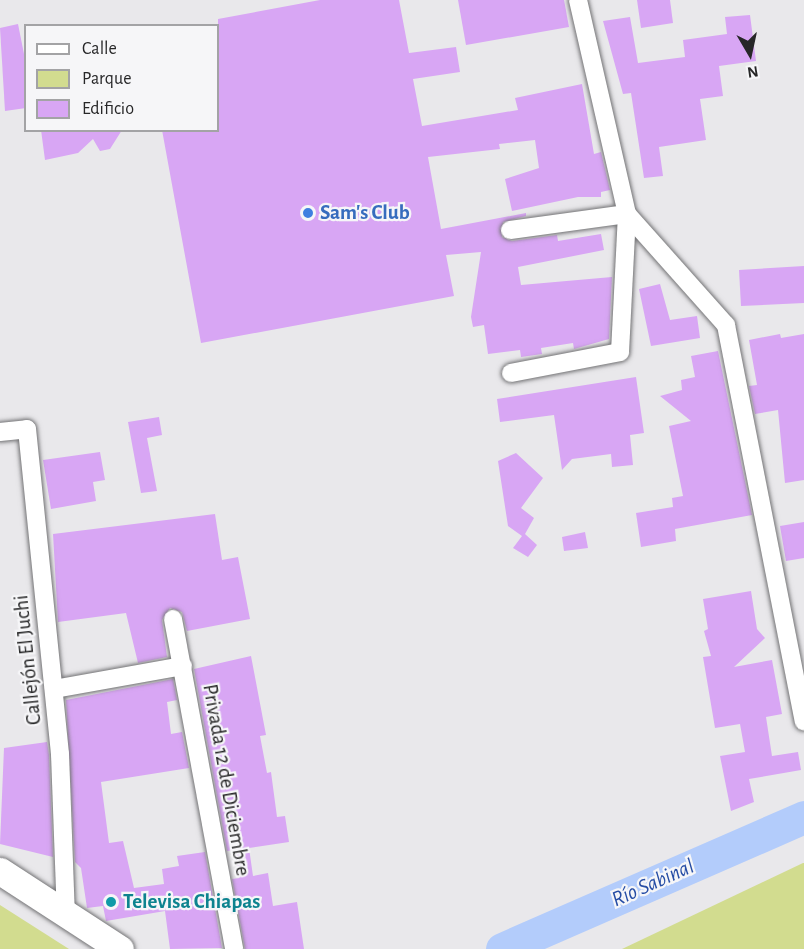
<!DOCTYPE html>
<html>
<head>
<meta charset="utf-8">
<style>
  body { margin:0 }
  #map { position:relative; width:804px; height:949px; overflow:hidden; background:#e9e8eb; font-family:"Alegreya Sans",sans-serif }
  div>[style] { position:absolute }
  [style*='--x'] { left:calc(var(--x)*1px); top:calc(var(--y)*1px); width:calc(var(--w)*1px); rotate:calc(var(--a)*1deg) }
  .green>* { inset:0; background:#d2dc8f }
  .river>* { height:33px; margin:-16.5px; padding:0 16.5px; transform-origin:16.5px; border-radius:16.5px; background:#b3ccfb }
  .building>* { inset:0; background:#d8a6f4 }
  .roads { filter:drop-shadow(0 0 2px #737375) drop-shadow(0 0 2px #737375) }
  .minor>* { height:18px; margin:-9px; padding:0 9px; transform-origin:9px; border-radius:9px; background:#fff }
  .primary>* { height:27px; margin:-13.5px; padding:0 13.5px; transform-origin:13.5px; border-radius:13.5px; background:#fff }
  .dots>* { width:16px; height:16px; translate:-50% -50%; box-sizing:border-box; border:3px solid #f6f6f8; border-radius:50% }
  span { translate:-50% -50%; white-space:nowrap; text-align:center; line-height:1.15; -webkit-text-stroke:4.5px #f6f6f8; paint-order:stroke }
  .shop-label { font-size:21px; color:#366cbe; font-weight:700 }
  .left { translate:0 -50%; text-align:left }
  .street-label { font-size:21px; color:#272728 }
  .culture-label { font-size:21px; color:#0d838f; font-weight:700 }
  .water-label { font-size:22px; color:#264da5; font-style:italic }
  .legend { position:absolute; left:24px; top:24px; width:195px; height:108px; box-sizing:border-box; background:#f6f6f8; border:2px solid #a3a3a5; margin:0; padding:8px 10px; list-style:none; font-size:18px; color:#272728 }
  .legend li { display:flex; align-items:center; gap:12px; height:30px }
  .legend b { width:30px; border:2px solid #a3a3a5 }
  .north { position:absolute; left:720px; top:24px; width:60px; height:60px; -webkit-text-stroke:4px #f6f6f8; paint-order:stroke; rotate:171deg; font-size:16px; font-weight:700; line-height:24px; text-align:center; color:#272728 }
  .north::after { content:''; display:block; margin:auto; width:21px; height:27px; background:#272728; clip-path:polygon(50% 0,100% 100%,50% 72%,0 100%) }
</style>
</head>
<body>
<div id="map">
  <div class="green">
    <i style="clip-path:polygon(804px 863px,804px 949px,622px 949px,803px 863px)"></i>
    <i style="clip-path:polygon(0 905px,69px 949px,0 949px)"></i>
  </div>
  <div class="river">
    <i style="--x:502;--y:949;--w:330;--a:-23.6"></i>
  </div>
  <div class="building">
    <i style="clip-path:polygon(320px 0,399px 0,409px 53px,456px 47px,460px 72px,413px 79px,422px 126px,518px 110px,515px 98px,582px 84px,594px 154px,601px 152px,610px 190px,601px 192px,601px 197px,578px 197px,512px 211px,505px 179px,539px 168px,535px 140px,499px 144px,500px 149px,428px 157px,441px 229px,526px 213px,526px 216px,503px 222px,502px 237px,512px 241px,557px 235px,558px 241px,601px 234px,604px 250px,518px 267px,521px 285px,612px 277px,609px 339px,574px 349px,573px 343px,541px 348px,542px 354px,521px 357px,520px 350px,488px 354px,484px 325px,473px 327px,471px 317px,481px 252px,446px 255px,454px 296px,201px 343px,162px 130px,218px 130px,218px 19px)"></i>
    <i style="clip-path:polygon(458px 0,564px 0,569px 27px,466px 45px)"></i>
    <i style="clip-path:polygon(637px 0,670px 0,673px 23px,641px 28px)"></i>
    <i style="clip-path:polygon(750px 15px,756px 61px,719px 66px,723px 96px,700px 99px,706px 140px,659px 147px,663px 176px,644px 178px,631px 93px,623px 94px,603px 21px,630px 17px,638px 63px,685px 57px,683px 40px,727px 34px,725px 17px)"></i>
    <i style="clip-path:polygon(18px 24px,26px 64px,26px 108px,5px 111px,0 28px)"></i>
    <i style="clip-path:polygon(41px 130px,122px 130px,110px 149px,100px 151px,93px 139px,78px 153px,45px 160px)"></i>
    <i style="clip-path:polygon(804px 266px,804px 303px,741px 306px,739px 270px)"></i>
    <i style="clip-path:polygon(660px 284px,670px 320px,697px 316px,700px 338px,651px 346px,639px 289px)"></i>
    <i style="clip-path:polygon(780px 334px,781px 338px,804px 334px,804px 480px,785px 483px,778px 410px,755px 414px,749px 386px,757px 385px,749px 340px)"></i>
    <i style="clip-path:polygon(718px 351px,752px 515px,675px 529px,676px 541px,641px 547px,636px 513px,673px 507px,672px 498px,683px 496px,669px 426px,691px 421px,660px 396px,682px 390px,681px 380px,695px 377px,691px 356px)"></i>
    <i style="clip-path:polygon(636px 377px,644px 433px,630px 435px,633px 465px,612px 467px,611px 454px,572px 459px,562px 470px,554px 415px,500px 422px,497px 399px)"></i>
    <i style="clip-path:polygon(159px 417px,162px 435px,147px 438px,157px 491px,141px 493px,128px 422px)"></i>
    <i style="clip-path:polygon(100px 452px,105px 480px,93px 482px,96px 501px,51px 509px,43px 460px)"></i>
    <i style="clip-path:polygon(516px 453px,543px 478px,521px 508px,534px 518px,525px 534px,537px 545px,528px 557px,513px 548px,522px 536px,508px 526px,498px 461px)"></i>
    <i style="clip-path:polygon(215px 514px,222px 560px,238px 557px,250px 619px,187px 631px,182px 612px,170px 608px,162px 620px,167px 657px,138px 663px,126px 613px,58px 622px,53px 534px)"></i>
    <i style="clip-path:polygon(804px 522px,804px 558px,786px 561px,780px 526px)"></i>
    <i style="clip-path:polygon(585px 532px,588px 548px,564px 551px,562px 537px)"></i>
    <i style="clip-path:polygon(751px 591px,757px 629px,765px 638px,734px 667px,772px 660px,782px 714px,766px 717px,772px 756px,798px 752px,801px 770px,749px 779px,754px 802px,731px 811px,720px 756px,745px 752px,740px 724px,715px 728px,703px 657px,711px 656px,704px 631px,708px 629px,703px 599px)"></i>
    <i style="clip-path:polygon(251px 656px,266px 735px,260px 736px,267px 773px,271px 772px,277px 817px,285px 816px,289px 842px,249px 848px,253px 876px,268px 873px,273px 906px,297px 902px,304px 949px,245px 949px,232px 879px,239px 878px,235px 850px,227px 851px,194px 669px)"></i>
    <i style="clip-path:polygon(173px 679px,177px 700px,167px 702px,171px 734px,182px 732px,189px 768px,101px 782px,109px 843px,123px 841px,134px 888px,164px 884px,162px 869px,179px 866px,177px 856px,205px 852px,222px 948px,170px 949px,165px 911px,106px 921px,103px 906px,87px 908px,81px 868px,75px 862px,66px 700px)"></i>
    <i style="clip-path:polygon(47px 742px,49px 755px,53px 857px,0 844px,4px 748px)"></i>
  </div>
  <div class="roads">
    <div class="minor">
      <i style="--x:578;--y:0;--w:220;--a:77.1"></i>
      <i style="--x:627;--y:214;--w:149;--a:48.3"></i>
      <i style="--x:726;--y:325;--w:404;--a:78.9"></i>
      <i style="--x:510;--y:230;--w:118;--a:-7.8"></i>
      <i style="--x:627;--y:214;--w:138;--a:92.9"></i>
      <i style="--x:620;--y:352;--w:111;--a:169.1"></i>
      <i style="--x:0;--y:432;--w:27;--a:-6"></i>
      <i style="--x:27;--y:429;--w:327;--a:84.2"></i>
      <i style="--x:60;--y:754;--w:160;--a:87.9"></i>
      <i style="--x:173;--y:619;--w:336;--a:79.5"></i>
      <i style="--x:54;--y:689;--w:131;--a:-10.1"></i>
    </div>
    <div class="primary">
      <i style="--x:0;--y:871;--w:143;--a:33"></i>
    </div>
  </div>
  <div class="dots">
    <i style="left:308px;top:213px;background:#3f7fe0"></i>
    <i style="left:111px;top:902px;background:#0f9aa8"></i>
  </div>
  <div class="shop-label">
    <span class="left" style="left:320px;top:213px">Sam's Club</span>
  </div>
  <div class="street-label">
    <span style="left:28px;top:660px;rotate:-96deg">Callejón El Juchi</span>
    <span style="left:226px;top:780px;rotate:80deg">Privada 12 de Diciembre</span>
  </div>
  <div class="culture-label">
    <span class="left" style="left:123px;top:902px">Televisa Chiapas</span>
  </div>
  <div class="water-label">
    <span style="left:653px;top:883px;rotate:-24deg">Río Sabinal</span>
  </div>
  <ul class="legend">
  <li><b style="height:8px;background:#fff"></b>Calle</li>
  <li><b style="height:16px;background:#d2dc8f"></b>Parque</li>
  <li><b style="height:16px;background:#d8a6f4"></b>Edificio</li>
  </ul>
  <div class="north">N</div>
</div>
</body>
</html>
